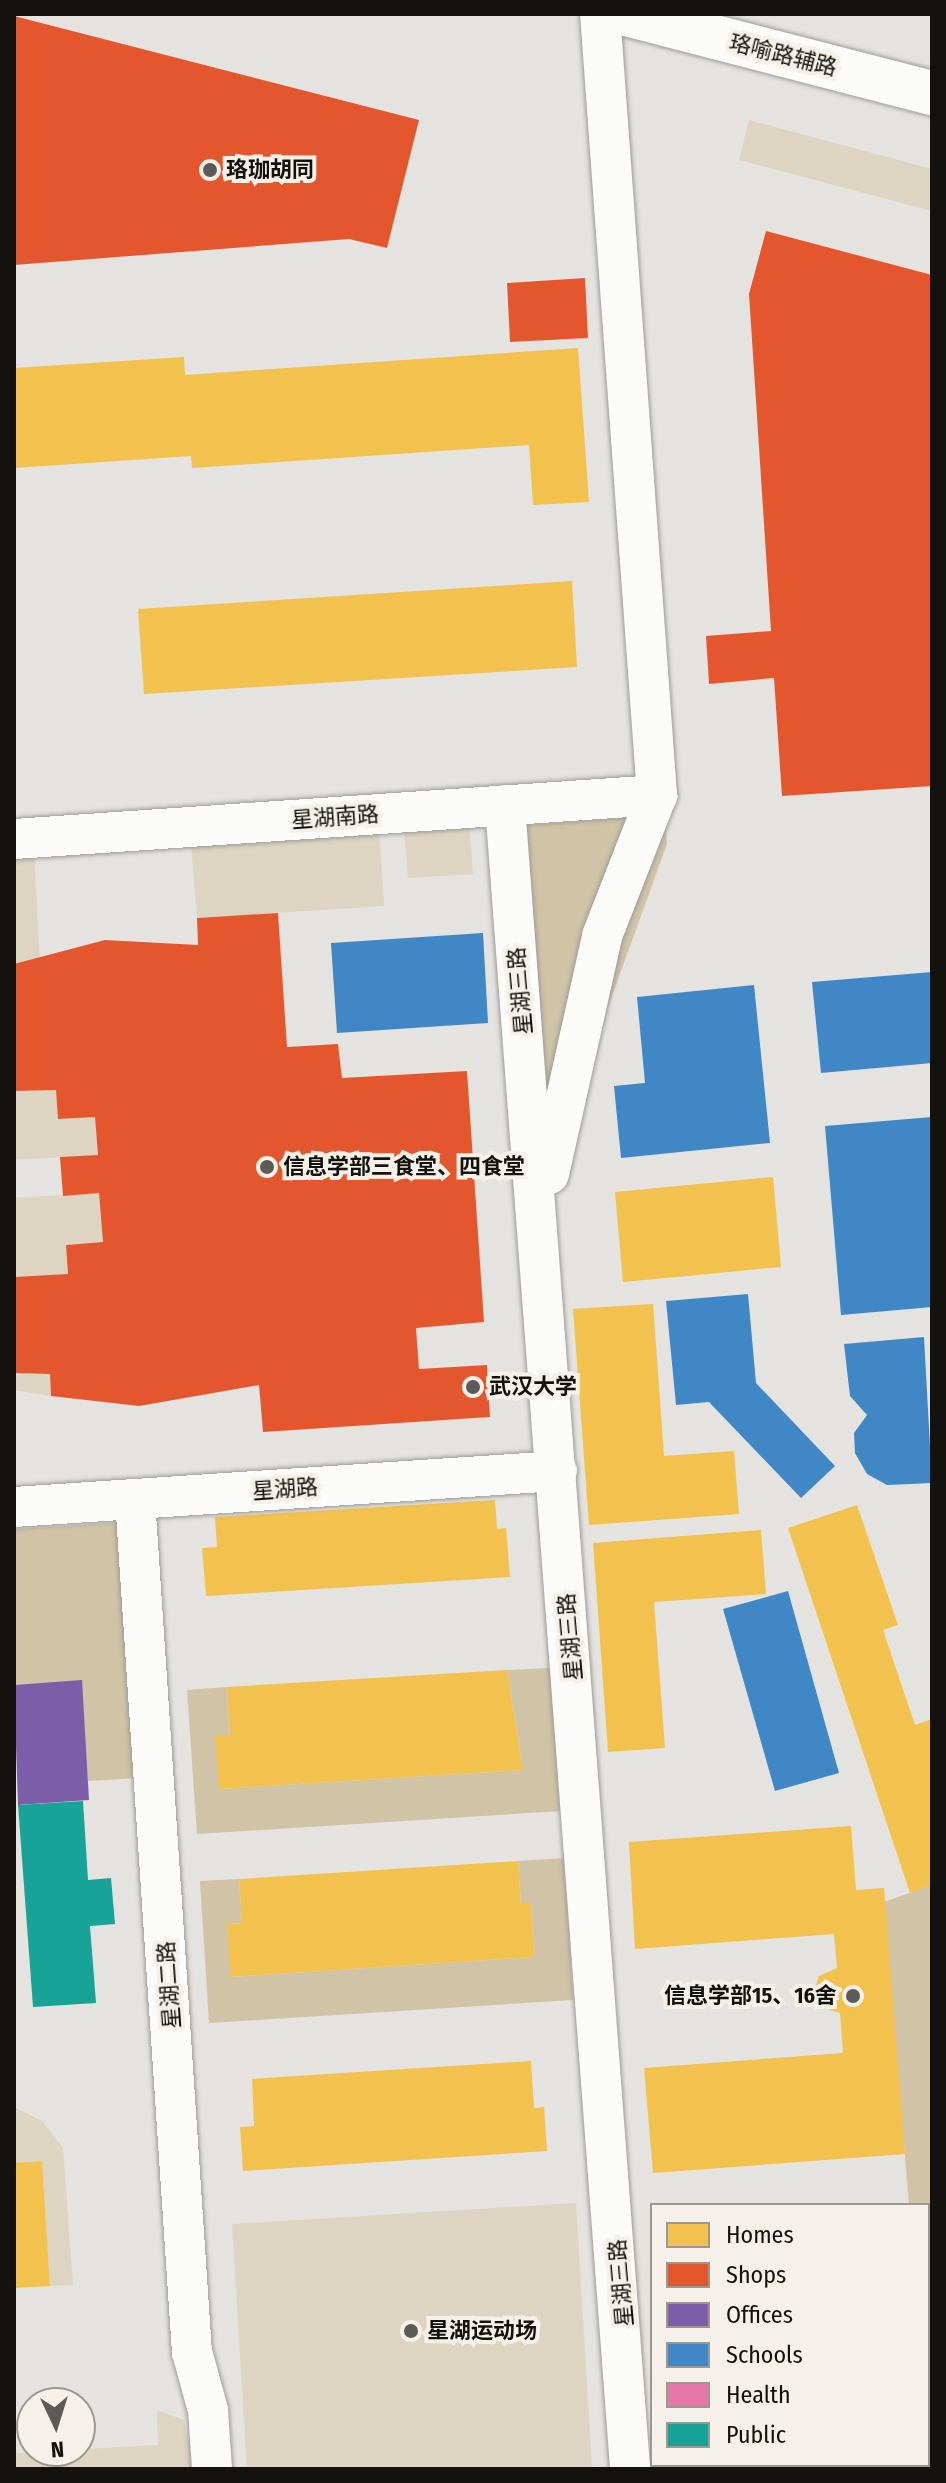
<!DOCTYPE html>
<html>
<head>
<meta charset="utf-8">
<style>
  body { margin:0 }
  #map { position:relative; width:946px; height:2483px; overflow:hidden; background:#e5e3df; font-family:"Fira Sans Condensed","Noto Sans SC",sans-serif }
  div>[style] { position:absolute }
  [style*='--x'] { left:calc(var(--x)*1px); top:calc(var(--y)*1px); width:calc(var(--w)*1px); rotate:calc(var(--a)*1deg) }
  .green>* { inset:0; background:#ddd4c1 }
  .forest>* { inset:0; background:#d0c3a6 }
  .water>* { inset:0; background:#d9c9a4 }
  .homes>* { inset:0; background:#f2c14e }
  .shops>* { inset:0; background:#e4572e }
  .offices>* { inset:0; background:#7b5ea7 }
  .schools>* { inset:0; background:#3f88c5 }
  .health>* { inset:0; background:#e377a8 }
  .public>* { inset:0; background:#17a398 }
  .roads { filter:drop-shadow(0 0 2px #9d9c98) drop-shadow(0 0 2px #9d9c98) }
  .street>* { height:40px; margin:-20px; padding:0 20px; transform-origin:20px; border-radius:20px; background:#fbfbfa }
  .primary>* { height:44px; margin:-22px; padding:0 22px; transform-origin:22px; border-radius:22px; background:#fbfbfa }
  .highway>* { height:44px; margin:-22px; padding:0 22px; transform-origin:22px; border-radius:22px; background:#fbfbfa }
  .dots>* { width:22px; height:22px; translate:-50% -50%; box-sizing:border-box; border:4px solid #f5f1e9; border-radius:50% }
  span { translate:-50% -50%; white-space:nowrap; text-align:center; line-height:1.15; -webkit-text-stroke:8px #f5f1e9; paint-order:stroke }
  .street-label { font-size:22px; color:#13120f }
  .poi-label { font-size:22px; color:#13120f; font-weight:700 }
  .left { translate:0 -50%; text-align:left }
  .right { translate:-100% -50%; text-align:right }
  .frame { position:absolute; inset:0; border:16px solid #13120f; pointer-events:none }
  .legend { position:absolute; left:650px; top:2203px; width:280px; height:264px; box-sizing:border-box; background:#f5f1e9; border:2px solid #9b9892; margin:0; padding:10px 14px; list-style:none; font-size:24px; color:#13120f }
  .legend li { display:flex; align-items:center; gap:16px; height:40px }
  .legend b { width:40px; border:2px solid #9b9892 }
  .north { position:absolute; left:16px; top:2387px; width:80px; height:80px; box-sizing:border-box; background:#f5f1e9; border:2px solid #9b9892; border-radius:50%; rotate:176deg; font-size:22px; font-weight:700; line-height:32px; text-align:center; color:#13120f }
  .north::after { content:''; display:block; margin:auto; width:28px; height:36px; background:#5c5b58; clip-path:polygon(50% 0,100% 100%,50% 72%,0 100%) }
</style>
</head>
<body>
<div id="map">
  <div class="green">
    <i style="clip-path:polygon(749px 120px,932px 169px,932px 211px,739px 160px)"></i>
    <i style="clip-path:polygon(469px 823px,473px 874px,408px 878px,404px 827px)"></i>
    <i style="clip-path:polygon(379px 829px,384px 906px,197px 918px,191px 842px)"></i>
    <i style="clip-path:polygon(34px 852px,40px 962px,14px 964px,14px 853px)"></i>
    <i style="clip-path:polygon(56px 1090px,58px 1119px,95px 1117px,98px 1155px,14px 1160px,14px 1091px)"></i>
    <i style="clip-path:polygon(99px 1193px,103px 1242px,66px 1245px,68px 1274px,14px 1277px,14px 1198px)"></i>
    <i style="clip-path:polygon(14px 1373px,50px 1374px,51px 1396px,14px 1390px)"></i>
    <i style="clip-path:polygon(14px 2107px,42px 2121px,63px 2148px,73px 2285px,50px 2286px,42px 2161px,14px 2163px)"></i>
    <i style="clip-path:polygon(576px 2203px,592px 2469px,247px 2469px,232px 2224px)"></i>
    <i style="clip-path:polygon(157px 2410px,184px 2420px,194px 2469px,14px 2469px,14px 2453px,158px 2445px)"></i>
  </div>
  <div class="forest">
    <i style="clip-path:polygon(665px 815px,667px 844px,579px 1087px,545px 1090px,526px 825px)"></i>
    <i style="clip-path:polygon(126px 1522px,141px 1778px,88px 1781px,81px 1681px,14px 1685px,14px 1529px)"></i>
    <i style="clip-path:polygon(551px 1668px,560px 1811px,197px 1834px,187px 1690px,227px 1687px,230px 1735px,220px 1789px,523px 1770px,507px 1670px)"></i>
    <i style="clip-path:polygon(565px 1858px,573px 2000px,209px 2023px,200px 1881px,239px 1879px,242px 1923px,227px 1924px,232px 1977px,534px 1957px,531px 1904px,521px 1904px,518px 1861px)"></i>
    <i style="clip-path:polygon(932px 1885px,932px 2295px,928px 2295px,928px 2205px,909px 2205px,884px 1902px)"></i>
  </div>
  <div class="water">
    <i style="clip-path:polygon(721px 2465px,881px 2465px,881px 2469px,721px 2469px)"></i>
  </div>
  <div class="homes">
    <i style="clip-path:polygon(578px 348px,589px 502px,533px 505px,529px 445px,192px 468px,191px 456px,14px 468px,14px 368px,184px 357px,185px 375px)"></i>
    <i style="clip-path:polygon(572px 581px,577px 667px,144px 694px,138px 609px)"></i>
    <i style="clip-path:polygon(773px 1177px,781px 1267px,623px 1282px,615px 1192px)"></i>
    <i style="clip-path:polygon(653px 1304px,664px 1456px,734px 1451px,739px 1514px,589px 1525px,573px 1309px)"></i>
    <i style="clip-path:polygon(495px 1500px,497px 1529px,506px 1528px,510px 1577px,206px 1596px,202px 1548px,217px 1547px,215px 1517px)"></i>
    <i style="clip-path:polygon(857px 1505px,898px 1625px,883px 1630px,915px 1725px,932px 1719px,932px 1885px,910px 1893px,788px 1528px)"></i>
    <i style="clip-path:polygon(761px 1530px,766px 1594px,654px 1602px,665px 1748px,608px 1752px,593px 1543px)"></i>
    <i style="clip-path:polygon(507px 1670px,523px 1770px,219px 1789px,215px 1736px,230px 1735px,227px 1687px)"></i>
    <i style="clip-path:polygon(851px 1826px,856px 1890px,884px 1888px,905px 2154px,653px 2173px,644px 2068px,843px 2053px,840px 2013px,821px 2007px,814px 1992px,819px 1976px,837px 1968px,834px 1934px,635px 1949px,629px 1842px)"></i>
    <i style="clip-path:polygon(518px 1861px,521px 1904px,531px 1903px,534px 1957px,231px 1977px,227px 1924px,242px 1923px,239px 1879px)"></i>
    <i style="clip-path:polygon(531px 2061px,534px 2108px,544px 2107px,547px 2151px,243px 2171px,240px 2127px,254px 2126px,252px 2079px)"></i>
    <i style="clip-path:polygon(42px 2161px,50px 2286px,14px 2288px,14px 2163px)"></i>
    <i style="clip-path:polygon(928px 2381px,932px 2381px,928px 2416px)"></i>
  </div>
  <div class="shops">
    <i style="clip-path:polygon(14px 16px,419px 120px,387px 248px,349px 239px,14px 265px)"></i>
    <i style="clip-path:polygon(766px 231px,932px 275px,932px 786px,782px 796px,774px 678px,709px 684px,706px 636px,771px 631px,749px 294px)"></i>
    <i style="clip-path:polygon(585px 278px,588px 338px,510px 342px,507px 283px)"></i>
    <i style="clip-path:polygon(278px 913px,287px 1047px,338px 1044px,342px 1078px,467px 1071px,484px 1322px,416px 1328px,419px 1369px,487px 1365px,490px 1417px,263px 1432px,259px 1385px,139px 1406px,51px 1396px,50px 1374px,14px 1373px,14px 1277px,68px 1274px,66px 1245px,103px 1242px,99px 1193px,63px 1196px,60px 1157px,98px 1155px,95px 1117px,58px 1119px,56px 1090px,14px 1091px,14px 964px,105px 940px,198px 945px,197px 918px)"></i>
  </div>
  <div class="offices">
    <i style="clip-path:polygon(82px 1680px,89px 1800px,18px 1805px,14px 1685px)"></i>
  </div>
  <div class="schools">
    <i style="clip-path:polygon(483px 933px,488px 1023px,337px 1033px,331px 943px)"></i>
    <i style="clip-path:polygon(932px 972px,932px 1063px,821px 1073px,812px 982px)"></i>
    <i style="clip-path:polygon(754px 985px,770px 1143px,621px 1158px,614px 1086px,645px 1083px,637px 997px)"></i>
    <i style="clip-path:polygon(932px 1117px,932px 1307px,841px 1315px,825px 1126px)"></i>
    <i style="clip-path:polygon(748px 1294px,756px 1383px,835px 1466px,801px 1498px,709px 1402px,676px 1405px,666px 1301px)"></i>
    <i style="clip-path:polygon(924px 1337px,932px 1483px,887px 1485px,867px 1474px,855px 1453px,854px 1433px,867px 1415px,850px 1396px,844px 1344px)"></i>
    <i style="clip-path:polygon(788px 1591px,839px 1773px,775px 1791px,723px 1609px)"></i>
  </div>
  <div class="health">
    <i style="clip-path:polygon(674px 2465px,715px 2465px,716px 2469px,674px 2469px)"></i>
  </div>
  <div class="public">
    <i style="clip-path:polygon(83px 1801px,88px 1880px,111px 1878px,115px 1924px,90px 1926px,96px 2003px,33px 2007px,18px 1805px)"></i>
  </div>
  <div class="roads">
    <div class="street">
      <i style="--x:505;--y:805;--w:1669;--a:85.7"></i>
      <i style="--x:14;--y:839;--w:645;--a:-3.91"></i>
      <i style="--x:549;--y:1174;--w:244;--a:-77.4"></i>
      <i style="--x:602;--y:936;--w:151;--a:-68.7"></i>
      <i style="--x:657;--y:795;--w:783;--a:-94.17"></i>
      <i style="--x:135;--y:1499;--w:855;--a:86.18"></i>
      <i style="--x:192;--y:2352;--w:60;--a:74.6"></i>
      <i style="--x:208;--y:2410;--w:59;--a:86.1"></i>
      <i style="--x:14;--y:1507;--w:544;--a:-3.79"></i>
    </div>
    <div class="primary">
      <i style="--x:626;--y:14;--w:316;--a:14.5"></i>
    </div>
    <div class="highway">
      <i style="--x:630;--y:14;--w:4;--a:27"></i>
    </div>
  </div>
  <div class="dots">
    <i style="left:210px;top:170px;background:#5c5b58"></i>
    <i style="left:267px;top:1167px;background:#5c5b58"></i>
    <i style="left:473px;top:1387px;background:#5c5b58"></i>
    <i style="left:853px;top:1996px;background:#5c5b58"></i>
    <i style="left:411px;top:2331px;background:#5c5b58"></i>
  </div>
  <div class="street-label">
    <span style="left:783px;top:55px;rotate:14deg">珞喻路辅路</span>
    <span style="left:335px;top:817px;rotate:-4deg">星湖南路</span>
    <span style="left:520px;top:991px;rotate:-95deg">星湖三路</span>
    <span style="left:285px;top:1489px;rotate:-4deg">星湖路</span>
    <span style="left:570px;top:1637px;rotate:-95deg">星湖三路</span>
    <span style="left:169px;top:1985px;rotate:-94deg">星湖二路</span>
    <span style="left:621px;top:2283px;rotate:-95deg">星湖三路</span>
  </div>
  <div class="poi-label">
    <span class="left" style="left:226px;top:170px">珞珈胡同</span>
    <span class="left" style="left:283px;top:1167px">信息学部三食堂、四食堂</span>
    <span class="left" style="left:489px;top:1387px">武汉大学</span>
    <span class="right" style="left:837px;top:1996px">信息学部15、16舍</span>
    <span class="left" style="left:427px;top:2331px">星湖运动场</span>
  </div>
  <div class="frame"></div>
  <ul class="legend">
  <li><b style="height:22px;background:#f2c14e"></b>Homes</li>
  <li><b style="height:22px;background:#e4572e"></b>Shops</li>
  <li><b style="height:22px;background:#7b5ea7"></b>Offices</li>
  <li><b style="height:22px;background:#3f88c5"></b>Schools</li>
  <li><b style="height:22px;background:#e377a8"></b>Health</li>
  <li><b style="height:22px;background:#17a398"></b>Public</li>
  </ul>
  <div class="north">N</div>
</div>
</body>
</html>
